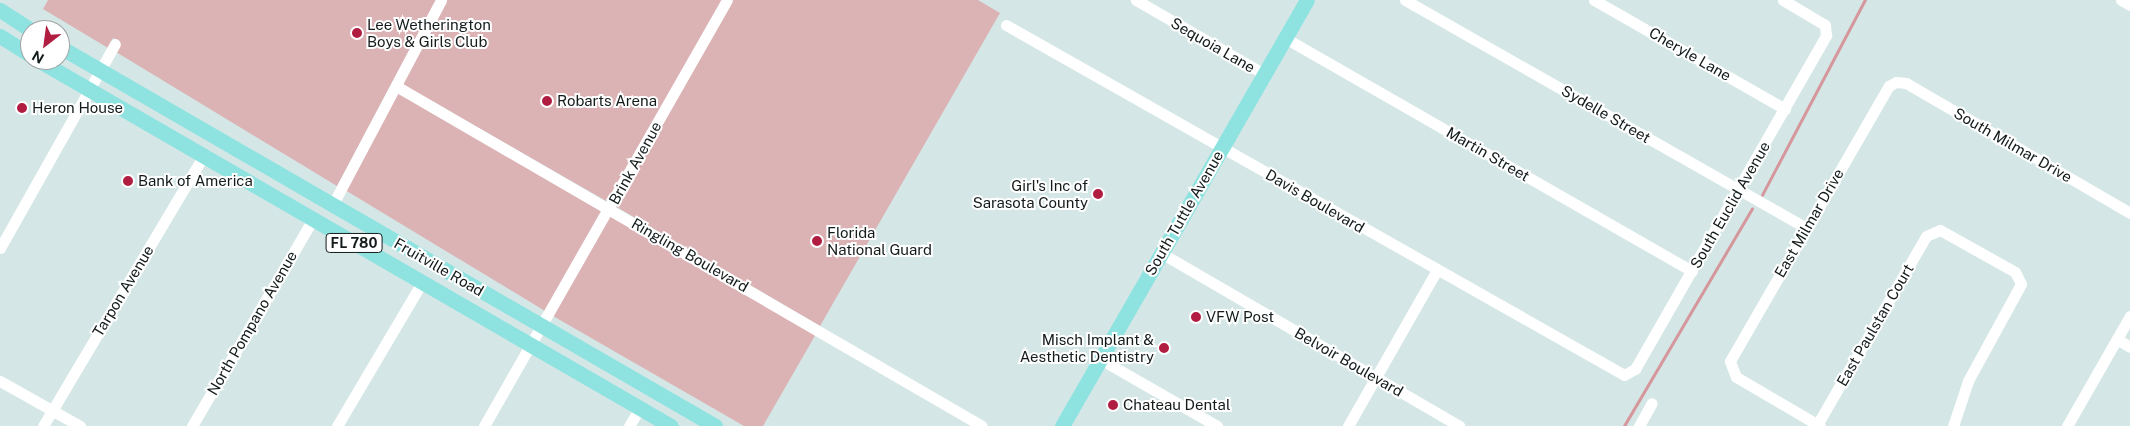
<!DOCTYPE html>
<html>
<head>
<meta charset="utf-8">
<style>
  body { margin:0 }
  #map { position:relative; width:2130px; height:426px; overflow:hidden; background:#d4e7e6; font-family:"Public Sans",sans-serif }
  div>[style] { position:absolute }
  [style*='--x'] { left:calc(var(--x)*1px); top:calc(var(--y)*1px); width:calc(var(--w)*1px); rotate:calc(var(--a)*1deg) }
  .green>* { inset:0; background:#dcb3b5 }
  .stream>* { height:2.5px; margin:-1.25px; padding:0 1.25px; transform-origin:1.25px; border-radius:1.25px; background:#d5979c }
  .minor>* { height:11px; margin:-5.5px; padding:0 5.5px; transform-origin:5.5px; border-radius:5.5px; background:#fff }
  .major>* { height:15px; margin:-7.5px; padding:0 7.5px; transform-origin:7.5px; border-radius:7.5px; background:#8ee3e0 }
  .dots>* { width:14px; height:14px; translate:-50% -50%; box-sizing:border-box; border:2px solid #fff; border-radius:50% }
  span { translate:-50% -50%; white-space:nowrap; text-align:center; line-height:1.15; -webkit-text-stroke:4px #fff; paint-order:stroke }
  .shield-label span { padding:1px 4px; background:#fff; border:1px solid; border-radius:4px; -webkit-text-stroke-width:0 }
  .shield-label { font-size:14px; color:#141b1b; font-weight:700 }
  .poi-label { font-size:15px; color:#141b1b }
  .left { translate:0 -50%; text-align:left }
  .right { translate:-100% -50%; text-align:right }
  .street-label { font-size:15px; color:#141b1b }
  .north { position:absolute; left:20px; top:20px; width:50px; height:50px; box-sizing:border-box; background:#fff; border:1px solid #a1a4a4; border-radius:50%; rotate:210deg; font-size:14px; font-weight:700; line-height:20px; text-align:center; color:#141b1b }
  .north::after { content:''; display:block; margin:auto; width:18px; height:22px; background:#b01d41; clip-path:polygon(50% 0,100% 100%,50% 72%,0 100%) }
</style>
</head>
<body>
<div id="map">
  <div class="green">
    <i style="clip-path:polygon(48px 0,436px 0,337px 186px,116px 52px,120px 42px,113px 38px,108px 48px,43px 9px)"></i>
    <i style="clip-path:polygon(446px 0,722px 0,608px 202px,402px 84px)"></i>
    <i style="clip-path:polygon(732px 0,978px 0,1000px 13px,820px 326px,615px 206px)"></i>
    <i style="clip-path:polygon(398px 92px,603px 210px,545px 311px,345px 190px)"></i>
    <i style="clip-path:polygon(611px 215px,816px 334px,763px 426px,744px 426px,553px 316px)"></i>
  </div>
  <div class="stream">
    <i style="--x:1762;--y:195;--w:221;--a:-62.2"></i>
    <i style="--x:1624;--y:426;--w:252;--a:-59.5"></i>
  </div>
  <div class="minor">
    <i style="--x:1136;--y:0;--w:148;--a:30"></i>
    <i style="--x:1405;--y:0;--w:461;--a:29.6"></i>
    <i style="--x:1594;--y:0;--w:220;--a:29.7"></i>
    <i style="--x:2121;--y:0;--w:10;--a:29"></i>
    <i style="--x:1006;--y:25;--w:710;--a:29.52"></i>
    <i style="--x:1624;--y:375;--w:13;--a:-29"></i>
    <i style="--x:1635;--y:369;--w:385;--a:-60.2"></i>
    <i style="--x:1826;--y:35;--w:10;--a:-96"></i>
    <i style="--x:1825;--y:25;--w:49;--a:-149.2"></i>
    <i style="--x:1285;--y:38;--w:469;--a:29.8"></i>
    <i style="--x:396;--y:86;--w:677;--a:30.12"></i>
    <i style="--x:332;--y:206;--w:233;--a:-62.1"></i>
    <i style="--x:0;--y:248;--w:234;--a:-60.6"></i>
    <i style="--x:1161;--y:253;--w:345;--a:30.1"></i>
    <i style="--x:2117;--y:339;--w:15;--a:32"></i>
    <i style="--x:1100;--y:359;--w:135;--a:29.8"></i>
    <i style="--x:0;--y:381;--w:92;--a:29.4"></i>
    <i style="--x:1817;--y:425;--w:218;--a:-60"></i>
    <i style="--x:1926;--y:236;--w:15;--a:-23"></i>
    <i style="--x:1940;--y:230;--w:86;--a:29.2"></i>
    <i style="--x:2015;--y:272;--w:13;--a:63"></i>
    <i style="--x:2021;--y:284;--w:111;--a:118.7"></i>
    <i style="--x:1968;--y:381;--w:47;--a:108.4"></i>
    <i style="--x:43;--y:426;--w:314;--a:-59.3"></i>
    <i style="--x:192;--y:426;--w:240;--a:-59.7"></i>
    <i style="--x:337;--y:426;--w:167;--a:-59.4"></i>
    <i style="--x:484;--y:426;--w:490;--a:-60.3"></i>
    <i style="--x:629;--y:426;--w:21;--a:-59"></i>
    <i style="--x:1348;--y:426;--w:180;--a:-60.3"></i>
    <i style="--x:1639;--y:426;--w:26;--a:-61"></i>
    <i style="--x:1820;--y:426;--w:97;--a:-149.7"></i>
    <i style="--x:1736;--y:377;--w:17;--a:-111"></i>
    <i style="--x:1730;--y:361;--w:318;--a:-60"></i>
    <i style="--x:1889;--y:86;--w:8;--a:-30"></i>
    <i style="--x:1896;--y:82;--w:10;--a:6"></i>
    <i style="--x:1906;--y:83;--w:259;--a:30.1"></i>
    <i style="--x:2067;--y:426;--w:127;--a:-60.2"></i>
  </div>
  <div class="major">
    <i style="--x:0;--y:10;--w:37;--a:33"></i>
    <i style="--x:0;--y:36;--w:36;--a:32"></i>
    <i style="--x:60;--y:47;--w:757;--a:30.05"></i>
    <i style="--x:38;--y:60;--w:731;--a:30.04"></i>
    <i style="--x:1062;--y:426;--w:491;--a:-60.1"></i>
  </div>
  <div class="dots">
    <i style="left:357px;top:33px;background:#b01d41"></i>
    <i style="left:547px;top:101px;background:#b01d41"></i>
    <i style="left:22px;top:108px;background:#b01d41"></i>
    <i style="left:128px;top:181px;background:#b01d41"></i>
    <i style="left:1098px;top:194px;background:#b01d41"></i>
    <i style="left:817px;top:241px;background:#b01d41"></i>
    <i style="left:1196px;top:317px;background:#b01d41"></i>
    <i style="left:1164px;top:348px;background:#b01d41"></i>
    <i style="left:1113px;top:405px;background:#b01d41"></i>
  </div>
  <div class="shield-label">
    <span style="left:354px;top:243px">FL 780</span>
  </div>
  <div class="poi-label">
    <span class="left" style="left:367px;top:33px">Lee Wetherington<br>Boys &amp; Girls Club</span>
    <span class="left" style="left:557px;top:101px">Robarts Arena</span>
    <span class="left" style="left:32px;top:108px">Heron House</span>
    <span class="left" style="left:138px;top:181px">Bank of America</span>
    <span class="right" style="left:1088px;top:194px">Girl's Inc of<br>Sarasota County</span>
    <span class="left" style="left:827px;top:241px">Florida<br>National Guard</span>
    <span class="left" style="left:1206px;top:317px">VFW Post</span>
    <span class="right" style="left:1154px;top:348px">Misch Implant &amp;<br>Aesthetic Dentistry</span>
    <span class="left" style="left:1123px;top:405px">Chateau Dental</span>
  </div>
  <div class="street-label">
    <span style="left:1213px;top:45px;rotate:30deg">Sequoia Lane</span>
    <span style="left:1690px;top:54px;rotate:30deg">Cheryle Lane</span>
    <span style="left:1606px;top:114px;rotate:30deg">Sydelle Street</span>
    <span style="left:2013px;top:145px;rotate:30deg">South Milmar Drive</span>
    <span style="left:1488px;top:154px;rotate:30deg">Martin Street</span>
    <span style="left:635px;top:163px;rotate:-61deg">Brink Avenue</span>
    <span style="left:1315px;top:201px;rotate:30deg">Davis Boulevard</span>
    <span style="left:1730px;top:205px;rotate:-60deg">South Euclid Avenue</span>
    <span style="left:1184px;top:213px;rotate:-60deg">South Tuttle Avenue</span>
    <span style="left:1809px;top:223px;rotate:-60deg">East Milmar Drive</span>
    <span style="left:690px;top:255px;rotate:30deg">Ringling Boulevard</span>
    <span style="left:439px;top:267px;rotate:30deg">Fruitville Road</span>
    <span style="left:123px;top:291px;rotate:-59deg">Tarpon Avenue</span>
    <span style="left:252px;top:323px;rotate:-60deg">North Pompano Avenue</span>
    <span style="left:1875px;top:325px;rotate:-60deg">East Paulstan Court</span>
    <span style="left:1349px;top:362px;rotate:30deg">Belvoir Boulevard</span>
  </div>
  <div class="north">N</div>
</div>
</body>
</html>
